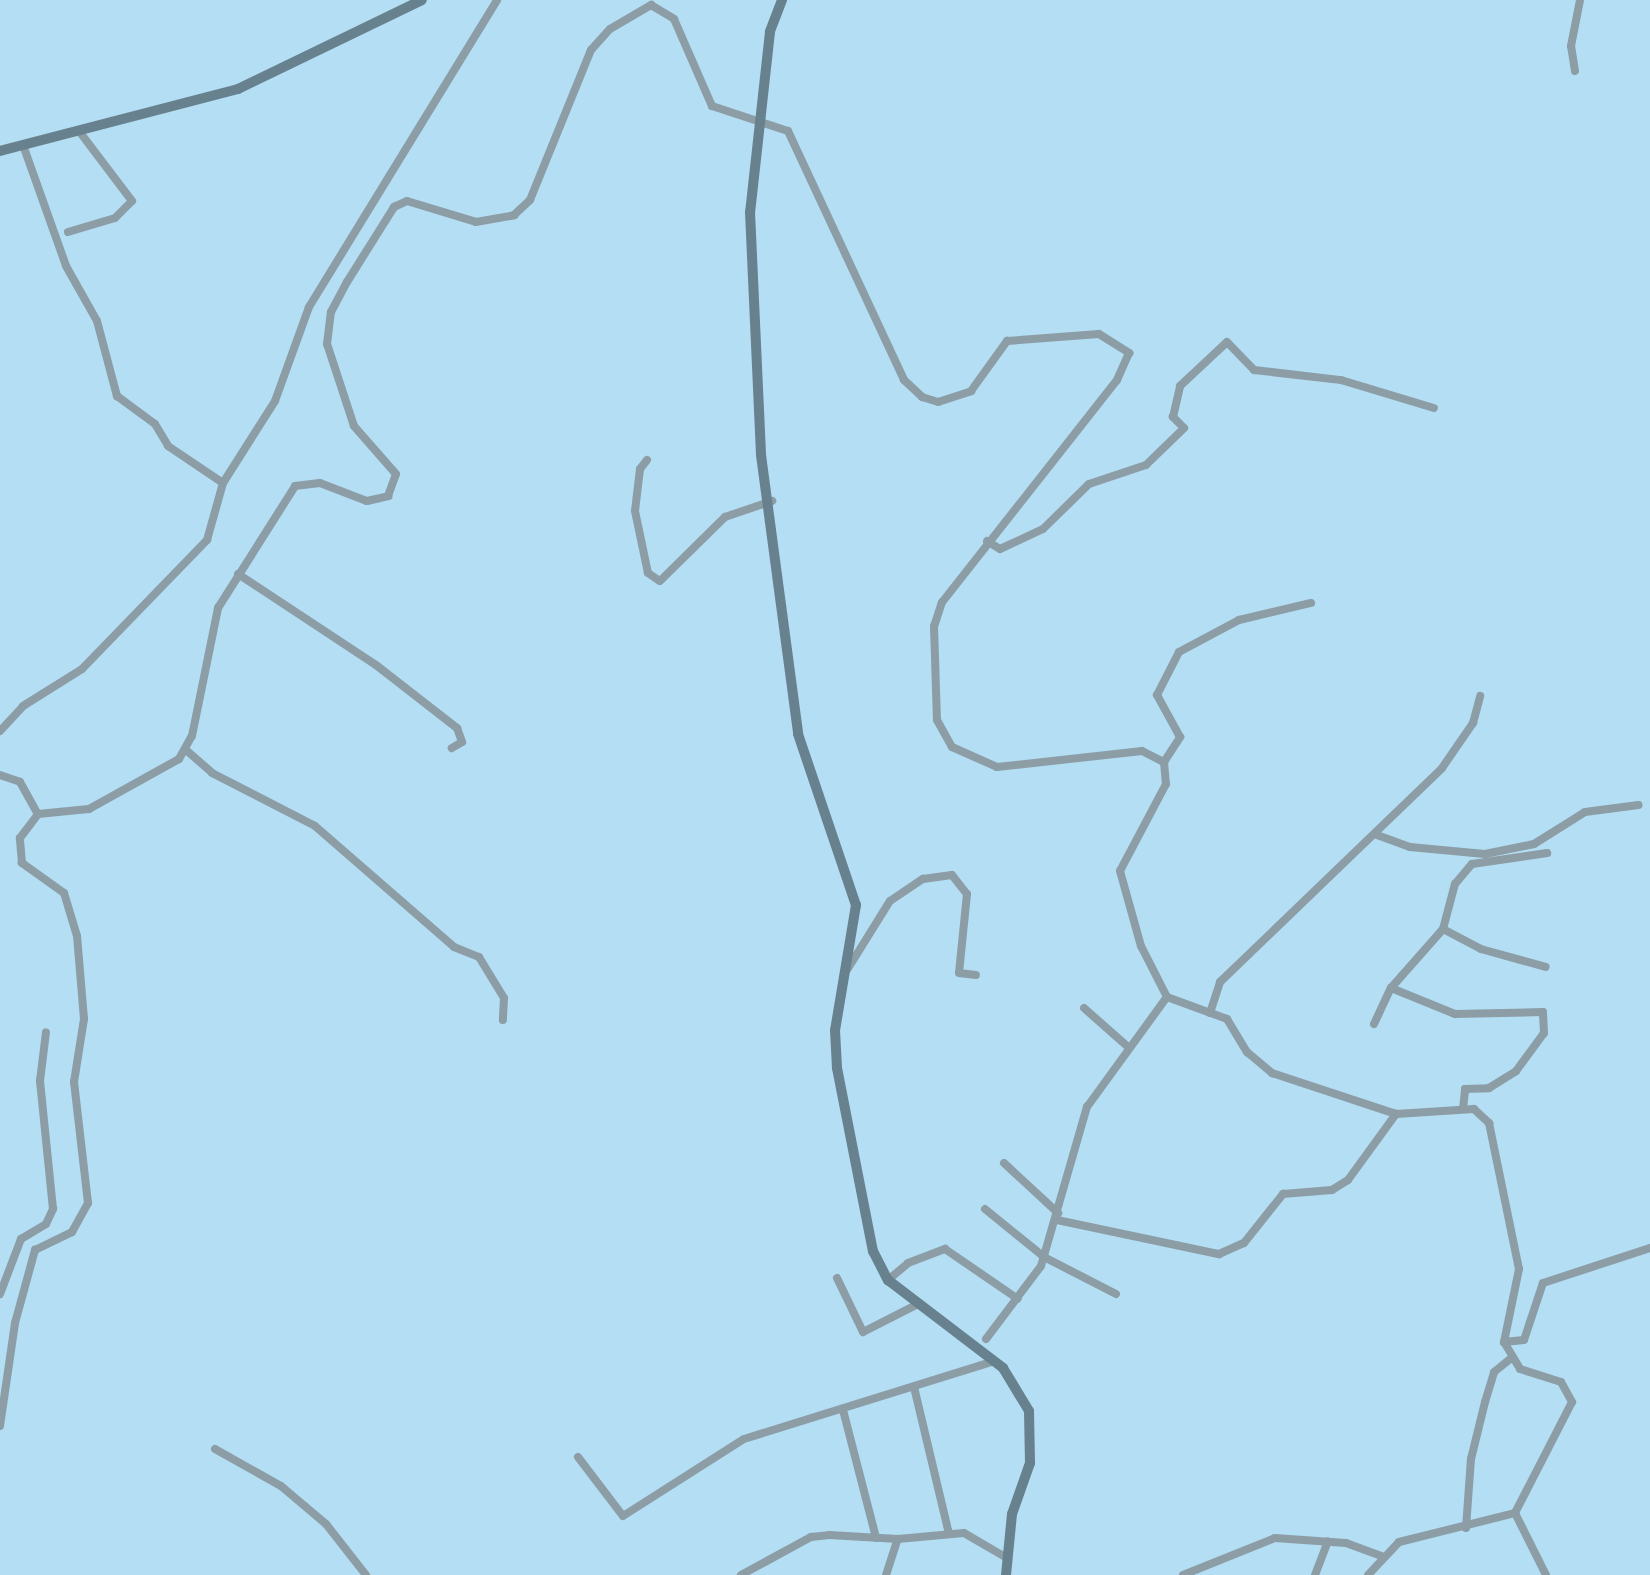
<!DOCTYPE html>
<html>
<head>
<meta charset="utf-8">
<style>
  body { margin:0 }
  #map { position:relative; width:1650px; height:1575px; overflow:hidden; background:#b4def3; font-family:Arial,sans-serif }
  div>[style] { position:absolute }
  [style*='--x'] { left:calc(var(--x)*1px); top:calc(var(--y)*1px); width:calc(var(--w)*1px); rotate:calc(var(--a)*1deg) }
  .minor>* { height:8px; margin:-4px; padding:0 4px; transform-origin:4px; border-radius:4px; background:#8c9da6 }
  .secondary>* { height:10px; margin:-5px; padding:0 5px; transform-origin:5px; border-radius:5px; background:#67818e }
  span { translate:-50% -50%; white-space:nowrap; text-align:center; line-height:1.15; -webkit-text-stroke:5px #b4def3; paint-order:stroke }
</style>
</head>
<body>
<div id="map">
  <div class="minor">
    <i style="--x:1575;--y:71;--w:25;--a:-99"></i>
    <i style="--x:1571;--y:46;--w:47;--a:-78.9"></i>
    <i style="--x:23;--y:145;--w:128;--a:70.4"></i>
    <i style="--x:66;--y:266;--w:63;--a:60.6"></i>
    <i style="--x:97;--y:321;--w:78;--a:75.1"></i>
    <i style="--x:117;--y:396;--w:47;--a:36.4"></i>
    <i style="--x:155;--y:424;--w:26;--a:59"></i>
    <i style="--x:168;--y:446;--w:66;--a:33.9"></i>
    <i style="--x:68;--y:232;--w:49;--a:-16.6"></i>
    <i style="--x:115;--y:218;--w:24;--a:-45"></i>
    <i style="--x:132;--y:201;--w:88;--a:-127.1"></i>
    <i style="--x:647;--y:460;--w:11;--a:128"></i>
    <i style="--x:640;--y:469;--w:42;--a:96.8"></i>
    <i style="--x:635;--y:511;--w:63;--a:78.2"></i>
    <i style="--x:648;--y:573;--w:14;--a:34"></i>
    <i style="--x:660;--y:581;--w:91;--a:-44.6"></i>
    <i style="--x:725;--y:517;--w:50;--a:-18.8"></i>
    <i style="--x:987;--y:541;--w:15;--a:32"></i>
    <i style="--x:1000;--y:549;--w:47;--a:-24.9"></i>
    <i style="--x:1043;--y:529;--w:64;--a:-44.4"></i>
    <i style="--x:1089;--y:484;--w:60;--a:-18.4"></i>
    <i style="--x:1146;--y:465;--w:53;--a:-44.2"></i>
    <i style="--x:1184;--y:428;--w:16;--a:-135"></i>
    <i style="--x:1173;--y:417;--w:32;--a:-77"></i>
    <i style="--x:1180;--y:386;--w:64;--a:-43.1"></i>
    <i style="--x:1227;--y:342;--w:39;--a:46"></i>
    <i style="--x:1254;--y:370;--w:88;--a:6.6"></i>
    <i style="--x:1341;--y:380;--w:97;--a:16.8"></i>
    <i style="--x:238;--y:574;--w:165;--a:33.4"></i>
    <i style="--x:376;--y:665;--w:103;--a:37.9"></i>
    <i style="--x:457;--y:728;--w:15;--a:70"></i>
    <i style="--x:462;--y:742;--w:12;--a:149"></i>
    <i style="--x:0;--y:731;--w:34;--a:-47"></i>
    <i style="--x:23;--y:706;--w:70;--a:-32.1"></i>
    <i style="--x:82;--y:669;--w:180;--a:-45.9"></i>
    <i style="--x:207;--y:540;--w:59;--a:-74.3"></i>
    <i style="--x:223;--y:483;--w:97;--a:-57.6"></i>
    <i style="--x:275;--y:401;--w:100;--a:-70.1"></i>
    <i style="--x:309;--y:307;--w:360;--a:-58.5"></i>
    <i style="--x:186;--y:750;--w:35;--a:41"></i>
    <i style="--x:212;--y:773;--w:116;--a:27.2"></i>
    <i style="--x:315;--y:826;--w:184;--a:41"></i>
    <i style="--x:454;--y:947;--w:27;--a:22"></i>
    <i style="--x:479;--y:957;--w:48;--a:58.6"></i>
    <i style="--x:504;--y:998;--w:22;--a:93"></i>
    <i style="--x:1164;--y:762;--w:30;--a:-57"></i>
    <i style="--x:1180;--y:737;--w:48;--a:-118.7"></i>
    <i style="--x:1157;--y:695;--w:48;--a:-62.9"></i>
    <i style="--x:1179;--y:652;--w:68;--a:-28.1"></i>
    <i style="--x:1239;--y:620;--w:74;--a:-13.3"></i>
    <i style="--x:0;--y:775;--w:21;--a:19"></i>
    <i style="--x:20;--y:782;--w:37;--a:61"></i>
    <i style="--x:1377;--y:835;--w:35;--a:20"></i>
    <i style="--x:1410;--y:847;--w:75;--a:5.3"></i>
    <i style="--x:1485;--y:854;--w:50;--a:-11.5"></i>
    <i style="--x:1534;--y:844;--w:60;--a:-32.1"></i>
    <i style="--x:1585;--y:812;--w:54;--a:-7.4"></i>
    <i style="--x:1443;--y:929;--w:47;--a:-75.1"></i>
    <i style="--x:1455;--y:884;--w:26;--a:-50"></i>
    <i style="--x:1472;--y:864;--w:76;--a:-8.3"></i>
    <i style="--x:847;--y:970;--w:81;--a:-58.1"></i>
    <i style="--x:890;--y:901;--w:40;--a:-34"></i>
    <i style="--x:923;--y:879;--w:29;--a:-8"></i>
    <i style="--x:952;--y:875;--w:24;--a:52"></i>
    <i style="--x:967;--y:894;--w:79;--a:95.8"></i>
    <i style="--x:959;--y:973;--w:17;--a:7"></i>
    <i style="--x:1084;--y:1008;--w:57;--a:41.5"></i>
    <i style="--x:1210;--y:1013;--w:33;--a:-72"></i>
    <i style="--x:1220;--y:982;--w:308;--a:-43.9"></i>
    <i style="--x:1442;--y:768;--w:55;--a:-55.4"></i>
    <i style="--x:1473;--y:723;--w:28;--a:-75"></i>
    <i style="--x:1374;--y:1024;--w:40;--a:-65"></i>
    <i style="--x:1463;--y:1109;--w:20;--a:-84"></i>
    <i style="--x:1465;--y:1089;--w:24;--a:-2"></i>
    <i style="--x:1489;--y:1088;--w:32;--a:-32"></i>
    <i style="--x:1516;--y:1071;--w:47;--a:-53.6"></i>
    <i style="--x:1544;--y:1033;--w:21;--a:-93"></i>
    <i style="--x:1543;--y:1012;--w:88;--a:178.7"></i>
    <i style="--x:1455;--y:1014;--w:69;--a:-157.9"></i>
    <i style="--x:1391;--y:988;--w:79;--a:-48.6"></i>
    <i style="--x:1443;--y:929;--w:43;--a:27.8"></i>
    <i style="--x:1481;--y:949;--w:67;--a:15.5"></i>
    <i style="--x:1004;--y:1163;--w:74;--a:42.8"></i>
    <i style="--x:985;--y:1209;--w:76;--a:39.1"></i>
    <i style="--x:1044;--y:1257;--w:81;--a:27.2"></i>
    <i style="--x:1057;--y:1220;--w:166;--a:11.9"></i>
    <i style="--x:1219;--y:1254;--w:27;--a:-24"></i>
    <i style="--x:1244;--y:1243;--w:63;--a:-51.5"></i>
    <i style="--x:1283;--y:1194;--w:49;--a:-4.7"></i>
    <i style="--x:1332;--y:1190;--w:19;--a:-32"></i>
    <i style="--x:1348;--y:1180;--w:82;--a:-54"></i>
    <i style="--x:837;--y:1278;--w:60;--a:64.3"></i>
    <i style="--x:863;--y:1332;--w:62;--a:-27"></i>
    <i style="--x:888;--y:1280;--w:26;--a:-40"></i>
    <i style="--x:908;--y:1263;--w:40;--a:-21"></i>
    <i style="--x:945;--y:1249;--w:88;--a:34.4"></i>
    <i style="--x:0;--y:1294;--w:59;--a:-69.1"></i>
    <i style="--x:21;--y:1239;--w:29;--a:-31"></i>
    <i style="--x:46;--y:1224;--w:17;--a:-65"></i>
    <i style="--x:53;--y:1209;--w:129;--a:-95.8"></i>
    <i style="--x:40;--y:1081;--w:49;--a:-83"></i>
    <i style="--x:986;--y:1339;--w:91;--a:-53"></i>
    <i style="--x:1041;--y:1266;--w:166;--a:-73.9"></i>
    <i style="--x:1087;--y:1107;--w:136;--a:-54"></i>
    <i style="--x:1504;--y:1342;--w:20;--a:-6"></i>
    <i style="--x:1524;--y:1340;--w:60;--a:-71.6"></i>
    <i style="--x:1543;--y:1283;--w:113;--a:-18.1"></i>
    <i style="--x:914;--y:1387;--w:151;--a:76.6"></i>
    <i style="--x:843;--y:1410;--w:132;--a:75.5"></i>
    <i style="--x:0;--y:1426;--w:104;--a:-81.7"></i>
    <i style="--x:15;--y:1323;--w:76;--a:-74.7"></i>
    <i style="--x:35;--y:1250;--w:41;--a:-25.9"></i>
    <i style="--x:72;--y:1232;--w:33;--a:-61"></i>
    <i style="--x:88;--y:1203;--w:122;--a:-96.6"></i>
    <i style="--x:74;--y:1082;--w:64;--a:-81"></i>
    <i style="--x:84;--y:1019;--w:83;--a:-94.8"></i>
    <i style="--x:77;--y:936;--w:45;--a:-106.8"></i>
    <i style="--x:64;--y:893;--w:52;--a:-144.5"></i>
    <i style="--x:22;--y:863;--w:25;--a:-95"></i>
    <i style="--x:20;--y:838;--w:30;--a:-53"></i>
    <i style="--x:38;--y:814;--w:51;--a:-5.6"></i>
    <i style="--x:89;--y:809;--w:103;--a:-29.1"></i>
    <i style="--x:179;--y:759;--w:26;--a:-61"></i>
    <i style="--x:192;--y:736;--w:131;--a:-78.5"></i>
    <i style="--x:218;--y:608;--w:144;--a:-57.7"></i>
    <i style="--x:295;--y:486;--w:25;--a:-7"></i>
    <i style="--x:320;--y:483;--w:50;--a:21"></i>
    <i style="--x:367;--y:501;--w:22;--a:-13"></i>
    <i style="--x:388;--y:496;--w:23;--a:-70"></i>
    <i style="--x:396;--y:474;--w:64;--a:-131.2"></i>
    <i style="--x:354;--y:426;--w:86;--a:-108.2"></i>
    <i style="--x:327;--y:344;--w:32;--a:-83"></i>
    <i style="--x:331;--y:312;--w:34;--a:-62"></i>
    <i style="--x:347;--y:282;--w:89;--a:-57.9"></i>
    <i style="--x:394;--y:207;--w:14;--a:-25"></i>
    <i style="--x:407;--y:201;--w:72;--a:16.9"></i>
    <i style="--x:476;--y:222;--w:39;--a:-10"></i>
    <i style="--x:514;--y:215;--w:22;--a:-43"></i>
    <i style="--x:530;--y:200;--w:162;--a:-67.9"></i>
    <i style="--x:591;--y:50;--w:28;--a:-48"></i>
    <i style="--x:610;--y:29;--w:48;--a:-30.3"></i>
    <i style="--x:651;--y:5;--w:27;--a:31"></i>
    <i style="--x:674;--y:19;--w:95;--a:66.4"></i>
    <i style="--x:712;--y:106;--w:80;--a:18.2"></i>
    <i style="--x:788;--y:131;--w:275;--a:65"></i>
    <i style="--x:904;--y:380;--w:25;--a:43"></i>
    <i style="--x:922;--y:397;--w:17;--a:17"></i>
    <i style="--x:938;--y:402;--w:35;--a:-18"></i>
    <i style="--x:971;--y:391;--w:62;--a:-54.2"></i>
    <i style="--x:1007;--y:341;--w:92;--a:-4.4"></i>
    <i style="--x:1099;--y:334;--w:36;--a:32"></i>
    <i style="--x:1129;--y:353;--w:30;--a:114"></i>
    <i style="--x:1117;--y:380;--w:283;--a:128.2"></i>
    <i style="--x:942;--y:602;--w:25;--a:108"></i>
    <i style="--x:934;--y:626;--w:94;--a:88.2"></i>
    <i style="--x:937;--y:720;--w:31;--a:61"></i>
    <i style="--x:952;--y:747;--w:49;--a:24"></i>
    <i style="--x:997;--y:767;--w:146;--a:-6.3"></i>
    <i style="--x:1142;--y:751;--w:25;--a:27"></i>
    <i style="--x:1164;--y:762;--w:22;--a:85"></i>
    <i style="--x:1166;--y:784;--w:98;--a:117.9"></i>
    <i style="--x:1120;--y:871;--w:78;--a:74.4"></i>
    <i style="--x:1141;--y:946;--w:57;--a:63"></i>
    <i style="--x:1167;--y:997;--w:64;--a:20.1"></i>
    <i style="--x:1227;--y:1019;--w:39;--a:59"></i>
    <i style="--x:1247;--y:1052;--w:33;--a:40"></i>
    <i style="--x:1272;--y:1073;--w:131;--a:18.3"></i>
    <i style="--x:1396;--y:1114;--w:78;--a:-3.7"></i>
    <i style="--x:1474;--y:1109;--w:21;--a:43"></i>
    <i style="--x:1489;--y:1123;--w:149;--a:78.4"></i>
    <i style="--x:1519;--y:1269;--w:75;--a:101.6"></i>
    <i style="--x:1504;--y:1342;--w:31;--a:59"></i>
    <i style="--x:1520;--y:1369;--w:43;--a:17.6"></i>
    <i style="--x:1561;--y:1382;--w:23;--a:61"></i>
    <i style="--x:1572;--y:1402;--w:125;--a:117.2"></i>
    <i style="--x:1515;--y:1513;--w:69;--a:63.4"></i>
    <i style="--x:215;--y:1449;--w:76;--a:29.3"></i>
    <i style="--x:281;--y:1486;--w:59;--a:40.2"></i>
    <i style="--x:326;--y:1524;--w:65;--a:51.9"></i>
    <i style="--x:578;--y:1457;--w:74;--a:52.7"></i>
    <i style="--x:623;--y:1516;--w:143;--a:-32.5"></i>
    <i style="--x:744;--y:1439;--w:262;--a:-17.3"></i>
    <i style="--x:1466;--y:1528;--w:69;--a:-85.9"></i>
    <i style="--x:1471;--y:1459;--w:59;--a:-76.2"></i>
    <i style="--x:1485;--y:1402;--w:31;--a:-73"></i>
    <i style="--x:1494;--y:1372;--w:21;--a:-39"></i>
    <i style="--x:741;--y:1575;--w:80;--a:-28.5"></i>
    <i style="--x:811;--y:1537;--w:18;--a:-6"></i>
    <i style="--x:829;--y:1535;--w:69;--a:3.3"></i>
    <i style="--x:898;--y:1539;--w:66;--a:-5.2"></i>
    <i style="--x:964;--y:1533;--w:50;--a:30.2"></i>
    <i style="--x:886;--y:1575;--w:38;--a:-72"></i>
    <i style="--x:1183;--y:1575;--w:99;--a:-21.9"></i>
    <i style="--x:1275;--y:1538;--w:71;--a:4"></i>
    <i style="--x:1346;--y:1543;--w:37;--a:20"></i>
    <i style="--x:1315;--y:1575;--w:36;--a:-69"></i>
    <i style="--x:1368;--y:1575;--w:45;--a:-46.8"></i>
    <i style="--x:1399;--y:1542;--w:120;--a:-14"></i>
  </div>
  <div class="secondary">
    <i style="--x:782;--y:0;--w:34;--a:111"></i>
    <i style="--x:770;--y:32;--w:181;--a:96.3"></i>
    <i style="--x:750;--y:212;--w:243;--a:87.4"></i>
    <i style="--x:761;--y:455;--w:281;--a:82.4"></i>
    <i style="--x:798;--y:734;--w:181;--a:71.3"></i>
    <i style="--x:856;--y:905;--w:127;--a:99.5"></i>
    <i style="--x:835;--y:1030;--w:38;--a:87"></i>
    <i style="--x:837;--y:1068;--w:187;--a:78.9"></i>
    <i style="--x:873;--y:1251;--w:33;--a:63"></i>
    <i style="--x:888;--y:1280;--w:145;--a:37.4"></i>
    <i style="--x:1003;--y:1368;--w:50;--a:58.8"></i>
    <i style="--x:1029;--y:1411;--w:52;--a:88.9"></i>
    <i style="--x:1030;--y:1463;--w:54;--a:109.4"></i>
    <i style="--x:1012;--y:1514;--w:61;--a:95.6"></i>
    <i style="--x:0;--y:151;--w:246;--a:-14.6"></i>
    <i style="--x:238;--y:89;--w:204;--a:-25.8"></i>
  </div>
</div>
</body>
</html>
